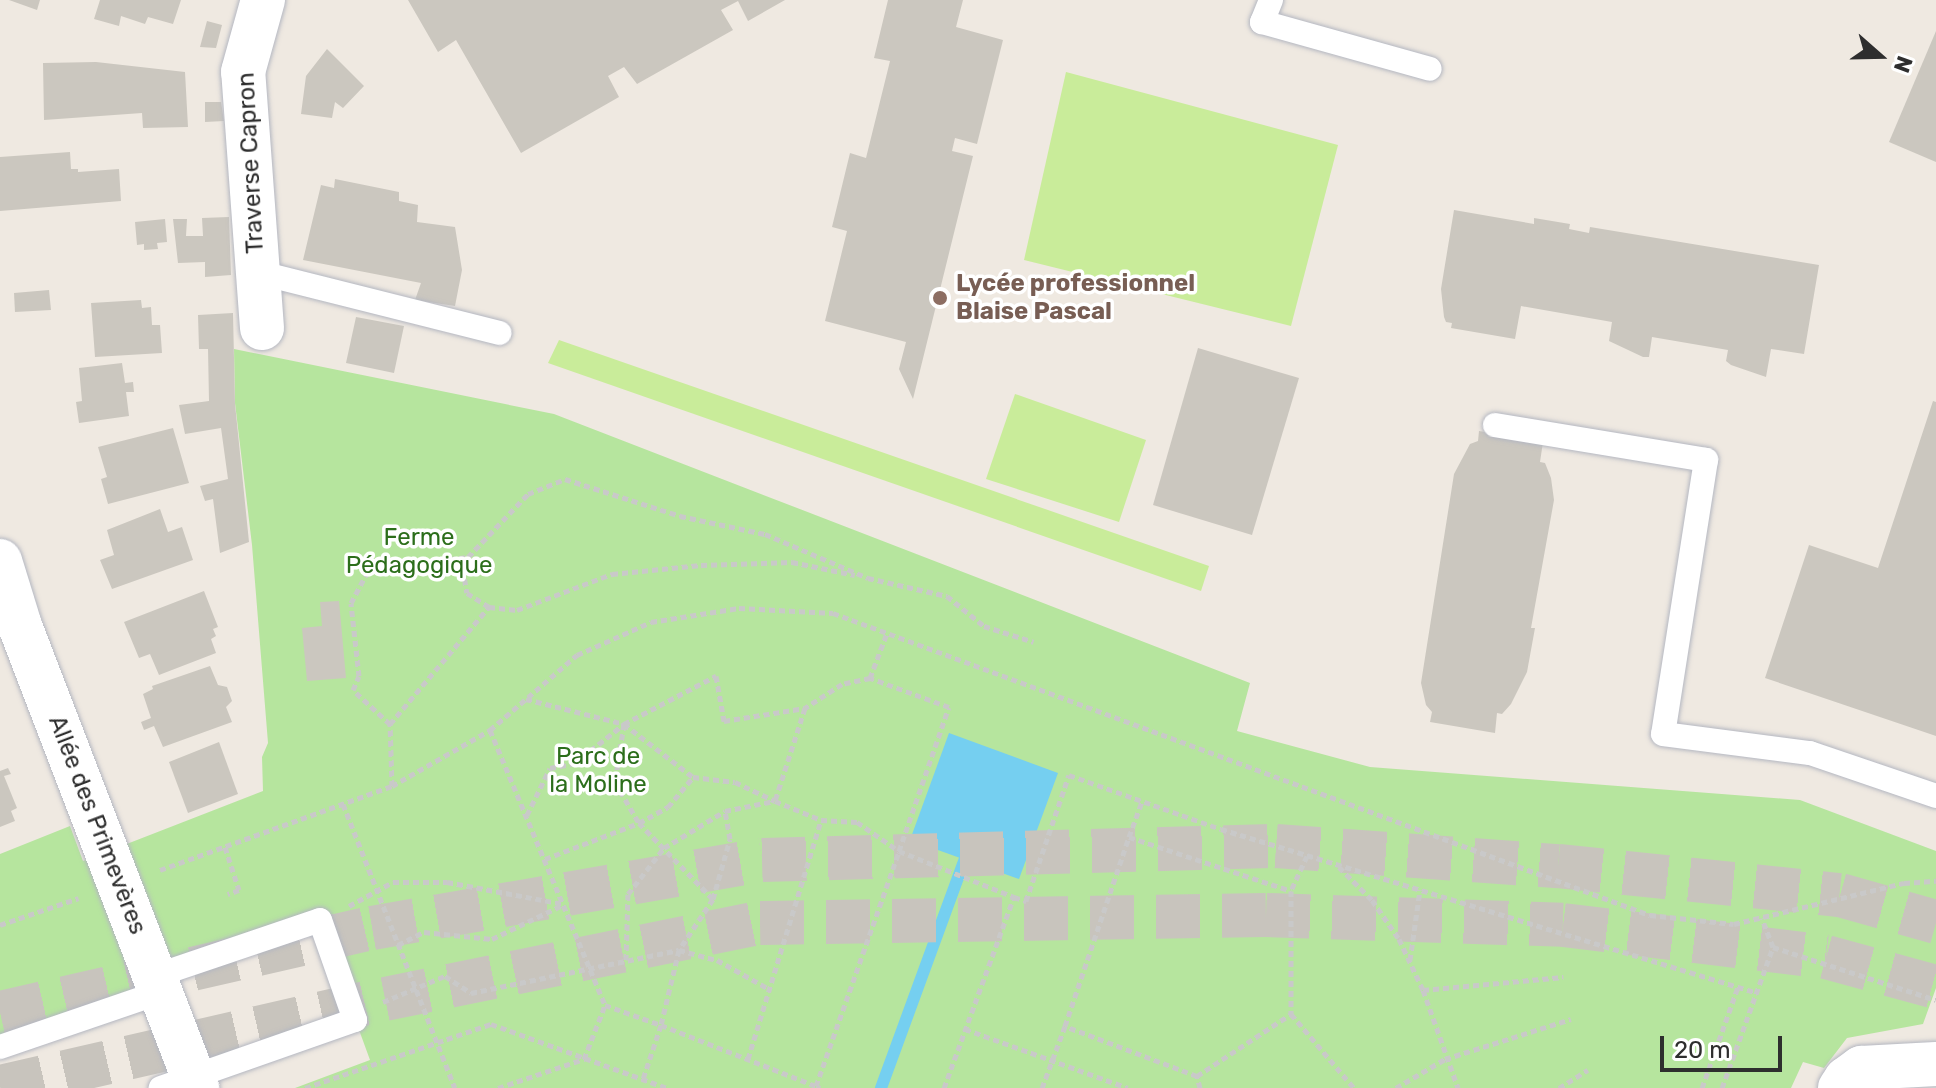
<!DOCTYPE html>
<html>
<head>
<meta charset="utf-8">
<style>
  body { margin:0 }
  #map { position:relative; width:1936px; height:1088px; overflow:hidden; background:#efe9e1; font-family:Rubik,sans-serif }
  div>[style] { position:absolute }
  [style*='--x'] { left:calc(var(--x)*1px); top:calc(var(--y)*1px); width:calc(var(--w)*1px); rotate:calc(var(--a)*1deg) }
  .green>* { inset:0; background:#b6e59e }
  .pitch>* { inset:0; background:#c9ec9a }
  .water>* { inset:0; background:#75cff0 }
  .stream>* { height:12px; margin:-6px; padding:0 6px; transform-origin:6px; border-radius:6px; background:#75cff0 }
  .building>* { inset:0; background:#cbc7bf }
  .motorway-tunnel>* { height:44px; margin-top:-22px; transform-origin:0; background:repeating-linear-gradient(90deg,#c8c4bd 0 44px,transparent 0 66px) }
  .path>* { height:5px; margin-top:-2.5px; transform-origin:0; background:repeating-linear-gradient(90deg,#c9c9c9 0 6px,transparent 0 10px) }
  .roads { filter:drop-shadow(0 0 2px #b4b7c1) drop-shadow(0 0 2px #b4b7c1) }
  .service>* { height:24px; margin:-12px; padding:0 12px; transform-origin:12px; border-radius:12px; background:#fff }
  .minor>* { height:44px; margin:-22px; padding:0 22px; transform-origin:22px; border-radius:22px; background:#fff }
  .dots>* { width:22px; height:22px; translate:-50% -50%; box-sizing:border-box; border:4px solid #fff; border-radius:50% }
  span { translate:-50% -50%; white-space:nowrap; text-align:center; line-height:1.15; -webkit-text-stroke:7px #fff; paint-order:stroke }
  .street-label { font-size:24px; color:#2e2e2e }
  .education-label { font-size:24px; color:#785e54; font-weight:700 }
  .left { translate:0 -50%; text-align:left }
  .park-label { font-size:24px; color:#2c6e1b }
  .north { position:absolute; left:1840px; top:16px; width:80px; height:80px; -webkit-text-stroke:6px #fff; paint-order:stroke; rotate:110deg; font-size:22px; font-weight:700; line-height:32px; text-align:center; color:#2e2e2e }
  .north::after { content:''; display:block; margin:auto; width:28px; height:36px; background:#2e2e2e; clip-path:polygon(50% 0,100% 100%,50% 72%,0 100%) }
  .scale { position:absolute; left:1660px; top:1036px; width:122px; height:36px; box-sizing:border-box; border:4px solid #2e2e2e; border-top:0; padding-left:10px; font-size:24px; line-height:28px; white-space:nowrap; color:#2e2e2e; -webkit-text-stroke:6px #fff; paint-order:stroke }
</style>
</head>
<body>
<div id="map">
  <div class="green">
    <i style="clip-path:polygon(234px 349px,554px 414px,1250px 683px,1237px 731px,1370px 767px,1800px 800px,1936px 851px,1936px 988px,1923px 1024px,1847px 1038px,1824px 1068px,1803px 1062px,1791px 1088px,295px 1088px,370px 1060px,319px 920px,129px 980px,136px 1001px,0 1048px,0 854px,70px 826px,83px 861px,263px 791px,262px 757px,268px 743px,252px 545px,235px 403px)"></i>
  </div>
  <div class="pitch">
    <i style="clip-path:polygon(1066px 72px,1338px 145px,1291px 326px,1024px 260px)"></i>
    <i style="clip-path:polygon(559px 340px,1209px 566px,1201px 591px,548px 363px)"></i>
    <i style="clip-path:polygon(1015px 394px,1146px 440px,1119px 522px,986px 479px)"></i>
  </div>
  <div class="water">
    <i style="clip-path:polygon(949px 733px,1058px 773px,1019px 879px,910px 840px)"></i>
  </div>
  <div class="stream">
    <i style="--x:881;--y:1088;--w:244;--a:-69.9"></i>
  </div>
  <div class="building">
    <i style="clip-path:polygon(9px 0,40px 0,37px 10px)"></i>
    <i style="clip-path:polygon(100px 0,181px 0,173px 24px,148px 17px,145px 24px,121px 16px,119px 26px,94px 19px)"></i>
    <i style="clip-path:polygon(408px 0,785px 0,748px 21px,738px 1px,721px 10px,733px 30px,637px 84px,624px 67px,608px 76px,619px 97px,521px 153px,456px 40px,438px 52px)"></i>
    <i style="clip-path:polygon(888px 0,963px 0,956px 27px,1003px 40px,977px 144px,955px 138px,952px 151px,973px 156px,913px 399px,899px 369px,906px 342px,825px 321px,847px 231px,832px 227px,850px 153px,866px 158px,890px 61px,874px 58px)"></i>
    <i style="clip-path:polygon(207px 21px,222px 25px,216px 48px,200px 47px)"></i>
    <i style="clip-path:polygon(1936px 31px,1936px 162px,1889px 142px)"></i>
    <i style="clip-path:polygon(327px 49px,364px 86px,343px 108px,335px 102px,332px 118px,301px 114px,306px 76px)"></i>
    <i style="clip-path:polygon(96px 62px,185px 72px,188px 127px,143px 128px,142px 113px,44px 120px,43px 63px)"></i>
    <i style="clip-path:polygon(205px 102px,221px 102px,224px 121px,205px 122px)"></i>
    <i style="clip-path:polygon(70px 152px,71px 169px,78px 169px,78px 172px,119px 169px,121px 201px,0 211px,0 157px)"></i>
    <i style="clip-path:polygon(335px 179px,399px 192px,399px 201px,418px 205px,417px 222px,455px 227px,462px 270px,455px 306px,415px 300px,421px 283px,303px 260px,321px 185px,334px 188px)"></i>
    <i style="clip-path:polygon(1454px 210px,1534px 224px,1534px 218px,1570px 224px,1569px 229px,1589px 233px,1590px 227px,1819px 265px,1804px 354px,1771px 349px,1766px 377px,1731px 365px,1726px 361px,1728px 350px,1652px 337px,1649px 357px,1643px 357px,1609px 341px,1612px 322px,1521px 306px,1515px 339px,1451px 328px,1452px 323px,1446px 322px,1444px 317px,1441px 289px)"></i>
    <i style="clip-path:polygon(229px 217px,231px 275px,205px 277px,205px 262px,178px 263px,173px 219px,187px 219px,186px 236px,203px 236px,202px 218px)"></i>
    <i style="clip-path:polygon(165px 219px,167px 242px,157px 243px,158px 249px,144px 250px,144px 244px,137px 245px,135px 222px)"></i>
    <i style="clip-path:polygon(49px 290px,51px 310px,15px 312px,14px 293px)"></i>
    <i style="clip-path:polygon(141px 300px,142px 308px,151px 307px,152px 325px,160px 325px,162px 353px,95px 357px,91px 303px)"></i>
    <i style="clip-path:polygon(233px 313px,235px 404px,249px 542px,220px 553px,213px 499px,205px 501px,200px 486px,228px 479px,221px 428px,185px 434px,179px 405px,209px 401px,208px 349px,199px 349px,198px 315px)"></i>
    <i style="clip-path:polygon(356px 317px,404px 326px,394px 373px,346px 363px)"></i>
    <i style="clip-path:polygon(1198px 348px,1299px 378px,1252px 535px,1153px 505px)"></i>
    <i style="clip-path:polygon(122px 363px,125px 383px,133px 382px,134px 392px,126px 392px,129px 416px,79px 423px,76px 402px,82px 401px,79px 368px)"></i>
    <i style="clip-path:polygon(1933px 401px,1936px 402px,1936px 736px,1765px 678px,1809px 545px,1878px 568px)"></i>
    <i style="clip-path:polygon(173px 428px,189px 483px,108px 504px,101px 479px,107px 477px,98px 447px)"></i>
    <i style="clip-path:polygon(1479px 431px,1543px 442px,1540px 462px,1545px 463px,1551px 478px,1554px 500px,1531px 628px,1535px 628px,1527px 672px,1511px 704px,1502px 714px,1497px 713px,1495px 733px,1430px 722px,1432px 712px,1426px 705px,1421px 683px,1454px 474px,1470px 444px,1478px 441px)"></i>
    <i style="clip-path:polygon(160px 509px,168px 532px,182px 527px,193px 560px,112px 589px,100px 560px,114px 555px,107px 530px)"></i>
    <i style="clip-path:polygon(204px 591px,218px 627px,213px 629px,216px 636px,211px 639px,216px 653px,159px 675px,150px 654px,139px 658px,124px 622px)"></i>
    <i style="clip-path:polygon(339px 601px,346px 678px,307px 681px,302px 628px,322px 626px,320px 602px)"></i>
    <i style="clip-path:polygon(210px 666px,218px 685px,227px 687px,232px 701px,226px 707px,232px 722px,163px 747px,154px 726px,144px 730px,141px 722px,151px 718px,143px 694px,153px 689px,152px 686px)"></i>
    <i style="clip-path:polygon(219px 742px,238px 794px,188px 813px,169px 762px)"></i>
    <i style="clip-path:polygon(8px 768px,11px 774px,4px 776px,17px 808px,11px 811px,15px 821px,0 827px,0 771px)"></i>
  </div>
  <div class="motorway-tunnel">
    <i style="--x:0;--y:1013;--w:382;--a:-12.9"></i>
    <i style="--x:372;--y:928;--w:396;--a:-9.9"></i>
    <i style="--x:762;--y:860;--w:514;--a:-1.56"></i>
    <i style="--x:1276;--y:846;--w:283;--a:4.1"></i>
    <i style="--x:1558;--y:866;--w:283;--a:5.9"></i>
    <i style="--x:1840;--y:895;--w:100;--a:15.7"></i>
    <i style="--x:0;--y:1087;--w:395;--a:-12.9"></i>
    <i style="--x:385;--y:999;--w:383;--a:-11.5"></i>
    <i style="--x:760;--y:923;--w:506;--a:-0.91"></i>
    <i style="--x:1266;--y:915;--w:297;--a:1.9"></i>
    <i style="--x:1563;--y:925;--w:265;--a:6.9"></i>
    <i style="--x:1826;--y:957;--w:114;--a:15.3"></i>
  </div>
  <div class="path">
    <i style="--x:468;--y:557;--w:13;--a:113"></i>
    <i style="--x:463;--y:569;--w:24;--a:81"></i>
    <i style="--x:467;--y:593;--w:26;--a:32"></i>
    <i style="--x:489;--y:607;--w:28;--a:6"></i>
    <i style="--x:517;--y:610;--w:102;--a:-20.8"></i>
    <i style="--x:612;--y:574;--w:89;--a:-5.8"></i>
    <i style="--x:701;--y:565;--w:91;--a:-1.9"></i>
    <i style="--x:792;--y:562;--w:64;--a:11.7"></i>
    <i style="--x:870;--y:678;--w:48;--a:-69.3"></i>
    <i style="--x:526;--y:699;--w:101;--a:14.3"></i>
    <i style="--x:624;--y:724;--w:87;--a:37.5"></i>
    <i style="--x:693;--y:777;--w:42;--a:6.8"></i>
    <i style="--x:735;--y:782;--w:44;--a:25.4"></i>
    <i style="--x:390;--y:724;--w:153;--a:-49.8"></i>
    <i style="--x:624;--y:724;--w:59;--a:98.8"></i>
    <i style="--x:615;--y:782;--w:48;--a:59.7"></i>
    <i style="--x:639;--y:823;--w:106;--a:45.8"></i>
    <i style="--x:713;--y:899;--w:61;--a:123.7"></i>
    <i style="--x:679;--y:950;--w:77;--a:103.5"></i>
    <i style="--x:661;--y:1025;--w:167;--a:21.5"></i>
    <i style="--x:490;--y:730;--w:298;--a:67.3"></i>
    <i style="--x:605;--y:1005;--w:59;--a:19.7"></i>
    <i style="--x:661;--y:1025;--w:57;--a:108.4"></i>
    <i style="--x:392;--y:786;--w:62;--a:-91.8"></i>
    <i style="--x:390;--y:724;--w:50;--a:-137.4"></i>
    <i style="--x:353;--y:690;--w:15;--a:-67"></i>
    <i style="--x:359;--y:676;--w:73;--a:-96.3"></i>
    <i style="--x:351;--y:603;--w:40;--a:-62"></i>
    <i style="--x:370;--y:568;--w:99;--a:-6.4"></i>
    <i style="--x:468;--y:557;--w:87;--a:-46.4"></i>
    <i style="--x:528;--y:494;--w:40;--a:-22"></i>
    <i style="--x:565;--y:479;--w:121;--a:17.8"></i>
    <i style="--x:680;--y:516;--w:87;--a:12"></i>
    <i style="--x:765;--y:534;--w:112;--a:23.1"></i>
    <i style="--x:868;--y:578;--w:81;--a:12.8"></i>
    <i style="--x:947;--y:596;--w:48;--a:39"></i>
    <i style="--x:984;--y:626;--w:52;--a:17.7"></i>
    <i style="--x:343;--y:804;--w:305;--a:68.5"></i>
    <i style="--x:527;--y:815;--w:52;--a:-63.9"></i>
    <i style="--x:550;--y:768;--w:25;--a:-11"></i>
    <i style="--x:575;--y:763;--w:63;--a:-38.5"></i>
    <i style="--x:624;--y:724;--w:104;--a:-27.6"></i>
    <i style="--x:716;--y:676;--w:46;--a:79.9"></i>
    <i style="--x:724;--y:721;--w:82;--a:-9.1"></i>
    <i style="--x:1129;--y:837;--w:38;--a:-70"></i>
    <i style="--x:225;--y:847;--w:45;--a:72"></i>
    <i style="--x:239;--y:890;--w:12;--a:160"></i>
    <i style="--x:1307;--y:856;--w:38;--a:115"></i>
    <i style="--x:1291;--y:891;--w:123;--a:90"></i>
    <i style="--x:1291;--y:1014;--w:97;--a:49.6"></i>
    <i style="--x:545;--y:859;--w:101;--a:-21"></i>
    <i style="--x:639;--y:823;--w:33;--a:-29"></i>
    <i style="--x:668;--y:807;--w:39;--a:-50"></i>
    <i style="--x:1339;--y:867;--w:47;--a:45"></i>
    <i style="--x:1372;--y:900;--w:47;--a:55.3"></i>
    <i style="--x:1399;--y:939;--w:56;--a:64.8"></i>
    <i style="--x:1423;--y:990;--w:104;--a:70.3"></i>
    <i style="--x:160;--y:870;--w:247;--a:-19.9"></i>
    <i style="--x:392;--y:786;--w:113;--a:-29.7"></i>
    <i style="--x:490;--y:730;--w:115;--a:-40.8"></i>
    <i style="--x:577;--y:655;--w:81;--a:-24"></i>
    <i style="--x:651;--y:622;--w:89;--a:-9"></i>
    <i style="--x:739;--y:608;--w:94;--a:3"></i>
    <i style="--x:833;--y:613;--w:871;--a:20.29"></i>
    <i style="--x:1650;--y:915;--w:84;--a:6.1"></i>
    <i style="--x:1734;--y:924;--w:175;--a:-13.6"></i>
    <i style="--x:1904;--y:883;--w:32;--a:-4"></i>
    <i style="--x:713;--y:899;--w:62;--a:-74.2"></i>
    <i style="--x:730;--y:839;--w:28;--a:-100"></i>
    <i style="--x:725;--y:811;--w:50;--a:-11.5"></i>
    <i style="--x:349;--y:906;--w:50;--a:-28.6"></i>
    <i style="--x:393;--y:882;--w:54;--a:0"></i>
    <i style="--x:447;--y:882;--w:118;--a:10.7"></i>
    <i style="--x:0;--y:925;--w:83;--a:-18.9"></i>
    <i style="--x:398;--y:945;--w:29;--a:-27"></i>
    <i style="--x:424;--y:932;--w:68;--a:5.9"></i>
    <i style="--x:492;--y:939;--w:79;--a:-25.6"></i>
    <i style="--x:1773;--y:947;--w:171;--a:18"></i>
    <i style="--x:626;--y:960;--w:66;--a:-88.3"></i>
    <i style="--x:628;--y:894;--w:58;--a:-52"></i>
    <i style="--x:664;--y:848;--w:71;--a:-31.2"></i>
    <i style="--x:1410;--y:960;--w:71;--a:-81.9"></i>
    <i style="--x:1423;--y:990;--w:141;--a:-5.3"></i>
    <i style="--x:383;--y:1002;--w:67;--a:-22.8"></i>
    <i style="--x:445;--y:976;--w:31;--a:33"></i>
    <i style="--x:471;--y:993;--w:212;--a:-11.7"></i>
    <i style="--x:679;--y:950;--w:39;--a:15"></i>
    <i style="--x:717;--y:960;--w:60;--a:29.1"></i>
    <i style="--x:965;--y:1029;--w:173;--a:19.9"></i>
    <i style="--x:748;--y:1059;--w:250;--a:-73"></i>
    <i style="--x:1197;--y:1076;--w:141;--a:-159.3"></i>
    <i style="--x:1065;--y:1026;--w:200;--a:-71.3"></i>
    <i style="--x:1129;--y:837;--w:171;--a:18.4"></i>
    <i style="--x:305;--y:1088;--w:197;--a:-19"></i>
    <i style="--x:491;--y:1024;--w:187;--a:20"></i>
    <i style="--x:498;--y:1088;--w:91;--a:-18.6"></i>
    <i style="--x:584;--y:1059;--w:58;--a:-68.7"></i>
    <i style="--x:820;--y:1088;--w:4;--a:-153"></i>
    <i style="--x:816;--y:1086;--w:249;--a:-70.5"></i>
    <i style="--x:899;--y:851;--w:152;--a:-70.9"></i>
    <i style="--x:949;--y:707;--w:84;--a:-159.8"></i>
    <i style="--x:870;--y:678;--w:29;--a:168"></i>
    <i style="--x:842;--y:684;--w:44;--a:147"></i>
    <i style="--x:805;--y:708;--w:98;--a:107.9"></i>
    <i style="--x:775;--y:801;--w:50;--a:22.4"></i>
    <i style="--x:821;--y:820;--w:36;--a:3"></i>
    <i style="--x:857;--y:822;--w:51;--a:34.6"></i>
    <i style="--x:899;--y:851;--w:124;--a:21.8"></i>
    <i style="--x:1014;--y:897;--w:13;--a:18"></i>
    <i style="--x:1026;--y:901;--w:133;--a:-71.2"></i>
    <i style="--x:1069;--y:775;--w:161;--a:19.6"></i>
    <i style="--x:1221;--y:829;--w:561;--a:16.98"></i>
    <i style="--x:944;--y:1088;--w:203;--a:-69.9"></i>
    <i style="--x:1042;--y:1088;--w:66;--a:-69.6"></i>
    <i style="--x:1200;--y:1088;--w:12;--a:-104"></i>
    <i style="--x:1197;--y:1076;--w:113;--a:-33.4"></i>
    <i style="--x:1396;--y:1088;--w:57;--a:-30.6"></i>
    <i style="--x:1445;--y:1059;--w:132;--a:-17.6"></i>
    <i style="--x:1559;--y:1088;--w:34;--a:-32"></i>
    <i style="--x:1702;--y:1088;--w:107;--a:-70.4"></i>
    <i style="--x:1722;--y:1088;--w:150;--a:-70.1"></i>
    <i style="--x:1773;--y:947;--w:31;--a:-111"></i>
  </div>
  <div class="roads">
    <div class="service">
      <i style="--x:1271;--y:0;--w:24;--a:112"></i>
      <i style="--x:1262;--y:22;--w:174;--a:15.6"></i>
      <i style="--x:257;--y:272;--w:250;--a:14.1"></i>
      <i style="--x:1495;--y:425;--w:214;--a:9.4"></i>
      <i style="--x:1706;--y:460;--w:277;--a:98.9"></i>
      <i style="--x:1663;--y:734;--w:148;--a:7.4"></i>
      <i style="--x:1810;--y:753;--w:133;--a:18.8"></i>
      <i style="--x:155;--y:976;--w:174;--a:-18.7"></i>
      <i style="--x:320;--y:920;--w:106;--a:70.7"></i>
      <i style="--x:355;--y:1020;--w:206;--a:160.7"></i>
      <i style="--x:0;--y:1047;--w:170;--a:-18.9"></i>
    </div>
    <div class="minor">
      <i style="--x:262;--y:328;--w:257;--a:-94.2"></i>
      <i style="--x:243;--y:72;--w:75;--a:-74.5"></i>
      <i style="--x:0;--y:561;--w:68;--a:72.9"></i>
      <i style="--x:20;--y:626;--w:495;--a:69"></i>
      <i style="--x:1840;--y:1088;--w:11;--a:-56"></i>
      <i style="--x:1846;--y:1079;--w:19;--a:-36"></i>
      <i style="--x:1861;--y:1068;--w:75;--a:-3.1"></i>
    </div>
  </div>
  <div class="dots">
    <i style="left:940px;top:298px;background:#8d6e63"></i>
  </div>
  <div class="street-label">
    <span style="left:251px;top:163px;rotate:-93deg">Traverse Capron</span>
    <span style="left:97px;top:825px;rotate:69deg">Allée des Primevères</span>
  </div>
  <div class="education-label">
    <span class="left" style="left:956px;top:298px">Lycée professionnel<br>Blaise Pascal</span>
  </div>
  <div class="park-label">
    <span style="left:419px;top:552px">Ferme<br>Pédagogique</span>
    <span style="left:598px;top:771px">Parc de<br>la Moline</span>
  </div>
  <div class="north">N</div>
  <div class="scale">20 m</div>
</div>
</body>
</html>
